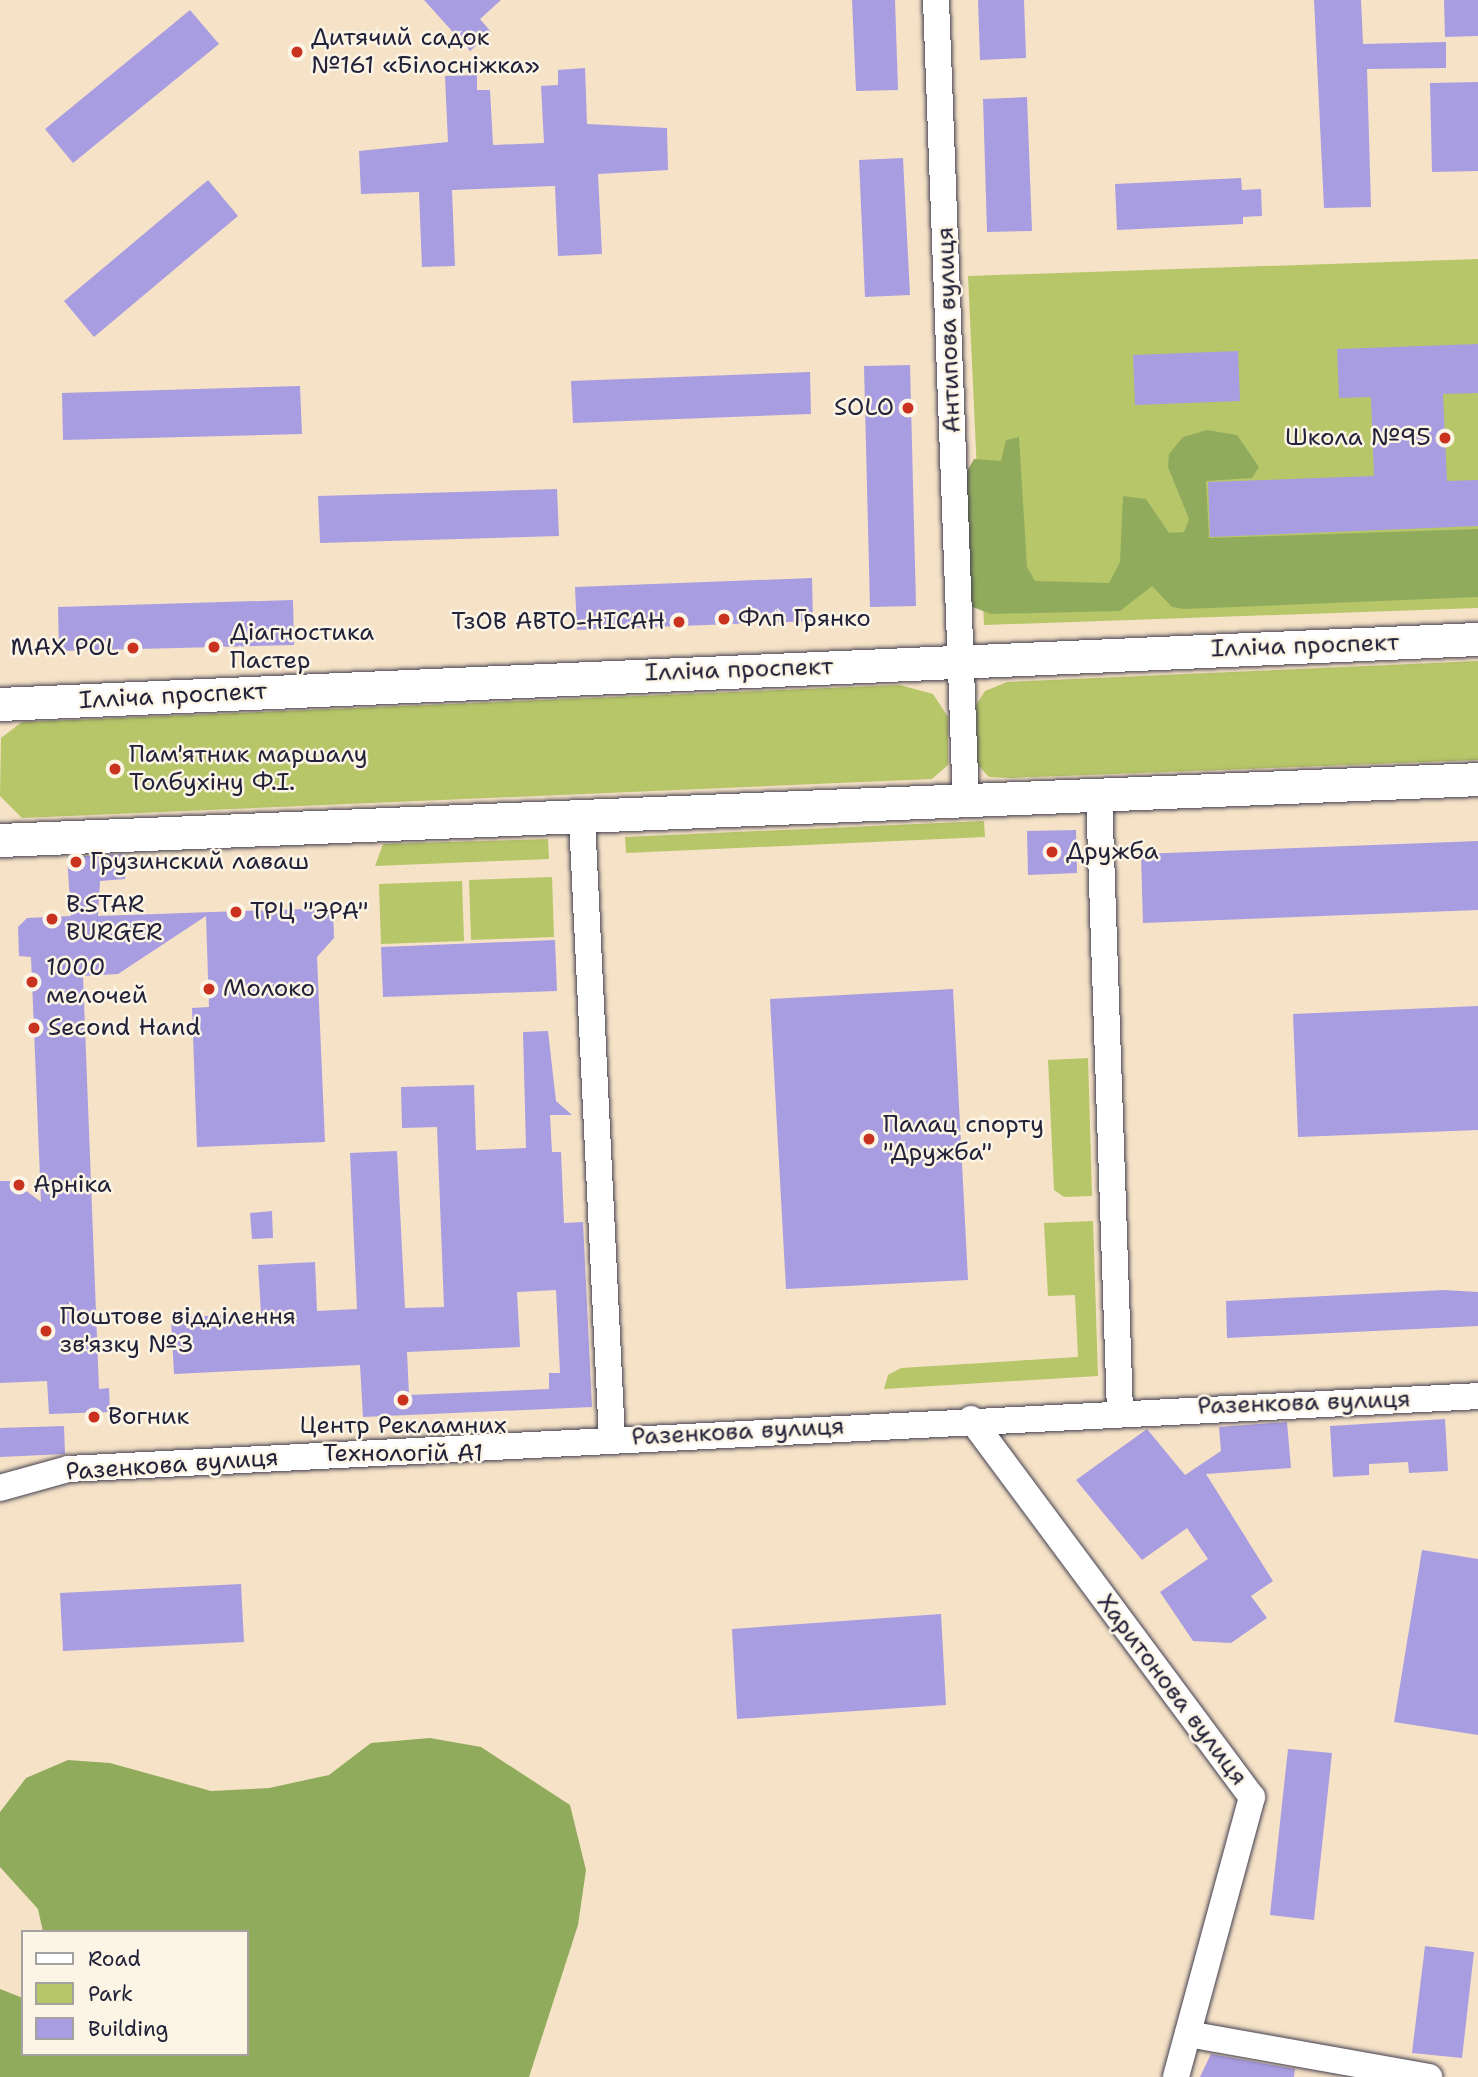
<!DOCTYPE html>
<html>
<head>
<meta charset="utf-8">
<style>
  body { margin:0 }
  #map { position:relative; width:1478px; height:2077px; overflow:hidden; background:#f6e2c7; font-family:"Shantell Sans",sans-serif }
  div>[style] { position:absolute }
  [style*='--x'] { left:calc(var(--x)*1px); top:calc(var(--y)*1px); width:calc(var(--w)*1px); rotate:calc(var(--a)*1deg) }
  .green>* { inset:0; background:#b7c669 }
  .forest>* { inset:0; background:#91ab5d }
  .building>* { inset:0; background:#a99de1 }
  .roads { filter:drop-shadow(0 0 2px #423f50) drop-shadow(0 0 2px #423f50) }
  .minor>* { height:26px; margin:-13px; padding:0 13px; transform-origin:13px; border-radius:13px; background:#fff }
  .major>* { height:33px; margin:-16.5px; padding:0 16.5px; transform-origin:16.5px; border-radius:16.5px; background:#fff }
  .dots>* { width:19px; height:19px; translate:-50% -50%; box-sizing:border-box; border:4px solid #fcf5e5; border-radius:50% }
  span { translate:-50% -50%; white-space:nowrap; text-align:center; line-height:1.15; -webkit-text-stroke:5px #fcf5e5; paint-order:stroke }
  .poi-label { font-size:24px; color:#22223b }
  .left { translate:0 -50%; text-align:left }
  .right { translate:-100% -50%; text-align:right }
  .street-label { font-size:24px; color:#22223b }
  .legend { position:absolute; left:21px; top:1930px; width:228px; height:126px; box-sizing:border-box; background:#fcf5e5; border:2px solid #a5a1a1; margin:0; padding:9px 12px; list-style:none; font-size:21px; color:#22223b }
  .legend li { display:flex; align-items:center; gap:14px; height:35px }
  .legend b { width:35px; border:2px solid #a5a1a1 }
</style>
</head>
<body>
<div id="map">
  <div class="green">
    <i style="clip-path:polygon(1478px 259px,1478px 608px,984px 625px,968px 276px)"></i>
    <i style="clip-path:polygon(1478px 661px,1478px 760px,1011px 778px,989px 777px,977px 764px,976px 705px,985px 691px,1007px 682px)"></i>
    <i style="clip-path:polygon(900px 685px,933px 694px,948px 717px,948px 765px,932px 779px,22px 818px,0 796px,1px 738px,22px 722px)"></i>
    <i style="clip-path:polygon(984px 821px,985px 837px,626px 853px,625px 837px)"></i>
    <i style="clip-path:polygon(548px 839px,549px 859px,375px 866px,383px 844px)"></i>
    <i style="clip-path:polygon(552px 877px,554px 937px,471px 940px,469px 880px)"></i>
    <i style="clip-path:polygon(462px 881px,464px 941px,381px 944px,379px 884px)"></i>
    <i style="clip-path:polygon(1088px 1058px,1092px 1196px,1064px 1197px,1054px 1190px,1048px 1060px)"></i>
    <i style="clip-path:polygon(1093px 1221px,1098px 1376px,884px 1389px,888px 1375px,901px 1368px,1078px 1357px,1075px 1295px,1048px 1296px,1044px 1223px)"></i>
  </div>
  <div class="forest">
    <i style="clip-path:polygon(1207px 430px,1237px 435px,1259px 467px,1252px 478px,1206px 481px,1209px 538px,1478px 529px,1478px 597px,1184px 609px,1172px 607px,1152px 586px,1120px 611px,991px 614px,970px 606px,966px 473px,974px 459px,1001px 461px,1006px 440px,1019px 437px,1027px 567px,1035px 581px,1109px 583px,1120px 562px,1123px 496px,1146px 499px,1169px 533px,1184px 532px,1189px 519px,1168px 467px,1169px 454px,1183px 437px)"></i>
    <i style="clip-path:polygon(430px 1738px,481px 1747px,570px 1805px,586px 1870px,578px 1925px,529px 2077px,0 2077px,0 1989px,23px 1998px,23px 2054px,247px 2054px,247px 1932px,43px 1932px,38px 1909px,0 1867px,0 1812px,26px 1778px,68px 1760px,110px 1763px,211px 1791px,269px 1788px,329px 1775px,371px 1743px)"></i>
  </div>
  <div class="building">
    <i style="clip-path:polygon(424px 0,501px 0,480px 19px,491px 32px,470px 51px)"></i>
    <i style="clip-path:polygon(852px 0,895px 0,898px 90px,856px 91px)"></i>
    <i style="clip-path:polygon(978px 0,1024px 0,1026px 58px,980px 60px)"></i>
    <i style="clip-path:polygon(1314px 0,1361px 0,1363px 44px,1446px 42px,1446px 68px,1367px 69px,1371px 207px,1324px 208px)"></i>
    <i style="clip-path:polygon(1444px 0,1478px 0,1478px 36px,1445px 37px)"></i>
    <i style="clip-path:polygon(190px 10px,219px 44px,73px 163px,45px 129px)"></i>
    <i style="clip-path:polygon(585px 68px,587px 124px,667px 128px,668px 170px,598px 174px,602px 254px,558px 256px,555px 186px,452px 190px,455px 266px,422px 267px,419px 192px,361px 194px,359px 151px,448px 142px,445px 76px,477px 75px,477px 90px,490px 90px,493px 145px,544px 143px,541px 86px,558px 85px,558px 70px)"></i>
    <i style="clip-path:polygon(1478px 82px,1478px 171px,1432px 172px,1430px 83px)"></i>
    <i style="clip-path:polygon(1027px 97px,1032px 231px,987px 232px,983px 99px)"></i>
    <i style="clip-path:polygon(903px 158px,910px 295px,865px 297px,859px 160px)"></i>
    <i style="clip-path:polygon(1241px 178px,1242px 190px,1261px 189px,1262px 216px,1243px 217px,1243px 224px,1117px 230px,1115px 184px)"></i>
    <i style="clip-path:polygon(208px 180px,238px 216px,94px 337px,64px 301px)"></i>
    <i style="clip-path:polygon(1478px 344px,1478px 393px,1443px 394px,1447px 481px,1478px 480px,1478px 526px,1210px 537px,1208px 482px,1374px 476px,1371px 397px,1339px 398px,1337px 349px)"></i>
    <i style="clip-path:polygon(1238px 351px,1240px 401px,1135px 405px,1133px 355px)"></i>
    <i style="clip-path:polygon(910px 365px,916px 606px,870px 607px,864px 366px)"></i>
    <i style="clip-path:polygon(810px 372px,811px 414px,573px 423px,571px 381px)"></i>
    <i style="clip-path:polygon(300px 386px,302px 434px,63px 440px,62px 393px)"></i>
    <i style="clip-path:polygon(557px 489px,559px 536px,320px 543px,318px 496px)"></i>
    <i style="clip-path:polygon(812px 578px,813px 621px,577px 630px,575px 587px)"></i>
    <i style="clip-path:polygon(293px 600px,294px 645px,59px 651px,58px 607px)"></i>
    <i style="clip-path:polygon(1076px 830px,1077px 873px,1028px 875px,1027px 831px)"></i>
    <i style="clip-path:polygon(1478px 841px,1478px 910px,1143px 923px,1141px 854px)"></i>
    <i style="clip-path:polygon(124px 854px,125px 879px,100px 881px,98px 916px,333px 908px,334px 938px,317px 957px,325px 1142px,197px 1147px,192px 1008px,209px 1007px,206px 916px,118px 974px,83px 976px,99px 1389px,109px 1388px,110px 1412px,49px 1414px,47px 1381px,0 1383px,0 1181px,13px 1181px,41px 1202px,31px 957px,19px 956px,18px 927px,27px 918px,71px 916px,67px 857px)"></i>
    <i style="clip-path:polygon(555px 940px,557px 991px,383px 997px,381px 947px)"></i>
    <i style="clip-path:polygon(953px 989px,968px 1280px,786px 1289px,770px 999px)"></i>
    <i style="clip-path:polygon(1478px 1006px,1478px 1130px,1298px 1137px,1293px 1014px)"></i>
    <i style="clip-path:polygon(evenodd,548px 1031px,556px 1101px,572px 1115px,550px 1115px,552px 1152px,561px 1152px,564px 1223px,583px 1222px,592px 1407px,363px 1417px,360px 1365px,174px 1374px,171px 1318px,261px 1313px,258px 1265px,315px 1262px,317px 1311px,357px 1309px,350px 1153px,397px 1151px,405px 1308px,444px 1307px,437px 1127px,402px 1128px,401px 1087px,474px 1085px,476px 1150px,526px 1148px,523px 1032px,548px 1031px,556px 1290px,560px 1373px,549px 1373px,549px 1389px,409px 1395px,407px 1352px,520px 1347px,517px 1292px,556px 1290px)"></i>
    <i style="clip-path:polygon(272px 1211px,273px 1238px,252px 1239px,250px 1213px)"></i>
    <i style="clip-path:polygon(1444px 1290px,1478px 1292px,1478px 1326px,1227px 1338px,1226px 1301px)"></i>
    <i style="clip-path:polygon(1445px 1419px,1448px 1471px,1409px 1473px,1408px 1462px,1369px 1464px,1369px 1475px,1333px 1477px,1330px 1426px)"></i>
    <i style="clip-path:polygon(1287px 1422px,1291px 1468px,1206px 1474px,1273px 1581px,1251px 1596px,1267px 1618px,1231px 1643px,1193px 1641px,1160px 1592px,1208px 1559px,1187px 1528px,1142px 1560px,1076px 1480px,1147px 1429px,1185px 1475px,1221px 1451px,1219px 1427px)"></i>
    <i style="clip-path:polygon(64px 1426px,65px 1454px,0 1457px,0 1428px)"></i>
    <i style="clip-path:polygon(1422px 1550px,1478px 1559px,1478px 1735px,1394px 1722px)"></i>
    <i style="clip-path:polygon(241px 1584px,244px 1642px,63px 1651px,60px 1593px)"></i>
    <i style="clip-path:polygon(941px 1614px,946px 1705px,737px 1719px,732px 1629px)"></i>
    <i style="clip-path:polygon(1288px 1749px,1332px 1753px,1314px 1920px,1270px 1915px)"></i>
    <i style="clip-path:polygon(1425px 1946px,1474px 1952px,1462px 2058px,1412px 2053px)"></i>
    <i style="clip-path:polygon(1211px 2054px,1295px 2069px,1294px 2077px,1200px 2077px)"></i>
  </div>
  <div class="roads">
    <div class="minor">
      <i style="--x:936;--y:0;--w:803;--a:87.86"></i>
      <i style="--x:1099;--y:795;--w:616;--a:88.05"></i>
      <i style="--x:582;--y:819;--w:621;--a:87.23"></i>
      <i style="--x:971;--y:1419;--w:471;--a:53.4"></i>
      <i style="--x:1252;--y:1797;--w:290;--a:105.2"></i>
      <i style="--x:0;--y:1488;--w:71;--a:-15.6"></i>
      <i style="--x:68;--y:1469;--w:1412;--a:-2.96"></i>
      <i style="--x:1188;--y:2034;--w:245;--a:10.1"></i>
    </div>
    <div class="major">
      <i style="--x:0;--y:704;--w:1479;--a:-2.52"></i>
      <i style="--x:0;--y:840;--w:1479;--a:-2.36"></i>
    </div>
  </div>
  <div class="dots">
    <i style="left:297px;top:52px;background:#c8321e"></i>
    <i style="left:908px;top:408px;background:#c8321e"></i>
    <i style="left:1445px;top:438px;background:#c8321e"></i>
    <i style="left:724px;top:619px;background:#c8321e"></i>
    <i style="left:679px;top:622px;background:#c8321e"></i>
    <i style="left:214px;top:647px;background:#c8321e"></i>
    <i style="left:133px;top:648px;background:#c8321e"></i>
    <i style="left:115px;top:769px;background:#c8321e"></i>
    <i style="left:1052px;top:852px;background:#c8321e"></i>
    <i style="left:76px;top:862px;background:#c8321e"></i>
    <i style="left:236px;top:912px;background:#c8321e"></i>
    <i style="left:52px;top:919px;background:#c8321e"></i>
    <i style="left:32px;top:982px;background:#c8321e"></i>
    <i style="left:209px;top:989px;background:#c8321e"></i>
    <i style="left:34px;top:1028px;background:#c8321e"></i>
    <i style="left:869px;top:1139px;background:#c8321e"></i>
    <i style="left:19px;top:1185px;background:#c8321e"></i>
    <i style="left:46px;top:1331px;background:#c8321e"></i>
    <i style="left:403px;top:1400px;background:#c8321e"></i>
    <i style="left:94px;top:1417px;background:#c8321e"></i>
  </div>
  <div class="poi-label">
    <span class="left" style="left:311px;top:52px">Дитячий садок<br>№161 «Білосніжка»</span>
    <span class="right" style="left:894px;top:408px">SOLO</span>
    <span class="right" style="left:1431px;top:438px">Школа №95</span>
    <span class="left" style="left:738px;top:619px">Флп Грянко</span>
    <span class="right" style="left:665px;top:622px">ТзОВ АВТО-НІСАН</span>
    <span class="left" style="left:230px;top:647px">Діагностика<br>Пастер</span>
    <span class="right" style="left:119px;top:648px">MAX POL</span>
    <span class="left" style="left:129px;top:769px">Пам'ятник маршалу<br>Толбухіну Ф.І.</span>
    <span class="left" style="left:1066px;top:852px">Дружба</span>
    <span class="left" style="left:90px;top:862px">Грузинский лаваш</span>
    <span class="left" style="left:66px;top:919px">B.STAR<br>BURGER</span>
    <span class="left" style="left:250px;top:912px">ТРЦ "ЭРА"</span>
    <span class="left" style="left:46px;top:982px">1000<br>мелочей</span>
    <span class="left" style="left:223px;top:989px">Молоко</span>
    <span class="left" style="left:48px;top:1028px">Second Hand</span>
    <span class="left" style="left:883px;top:1139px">Палац спорту<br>"Дружба"</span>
    <span class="left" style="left:33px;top:1185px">Арніка</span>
    <span class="left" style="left:60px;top:1331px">Поштове відділення<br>зв'язку №3</span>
    <span class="left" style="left:108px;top:1417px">Вогник</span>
    <span style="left:403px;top:1440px">Центр Рекламних<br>Технологій А1</span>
  </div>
  <div class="street-label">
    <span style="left:949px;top:330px;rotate:-92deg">Антипова вулиця</span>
    <span style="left:1305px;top:646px;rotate:-2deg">Ілліча проспект</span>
    <span style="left:739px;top:670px;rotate:-2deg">Ілліча проспект</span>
    <span style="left:173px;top:696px;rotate:-3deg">Ілліча проспект</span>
    <span style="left:1304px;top:1403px;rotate:-2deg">Разенкова вулиця</span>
    <span style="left:738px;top:1432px;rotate:-3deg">Разенкова вулиця</span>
    <span style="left:172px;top:1465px;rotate:-4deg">Разенкова вулиця</span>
    <span style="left:1172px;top:1690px;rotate:53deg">Харитонова вулиця</span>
  </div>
  <ul class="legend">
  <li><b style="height:9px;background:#fff"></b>Road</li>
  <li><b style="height:19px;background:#b7c669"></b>Park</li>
  <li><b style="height:19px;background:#a99de1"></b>Building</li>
  </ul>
</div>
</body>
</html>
